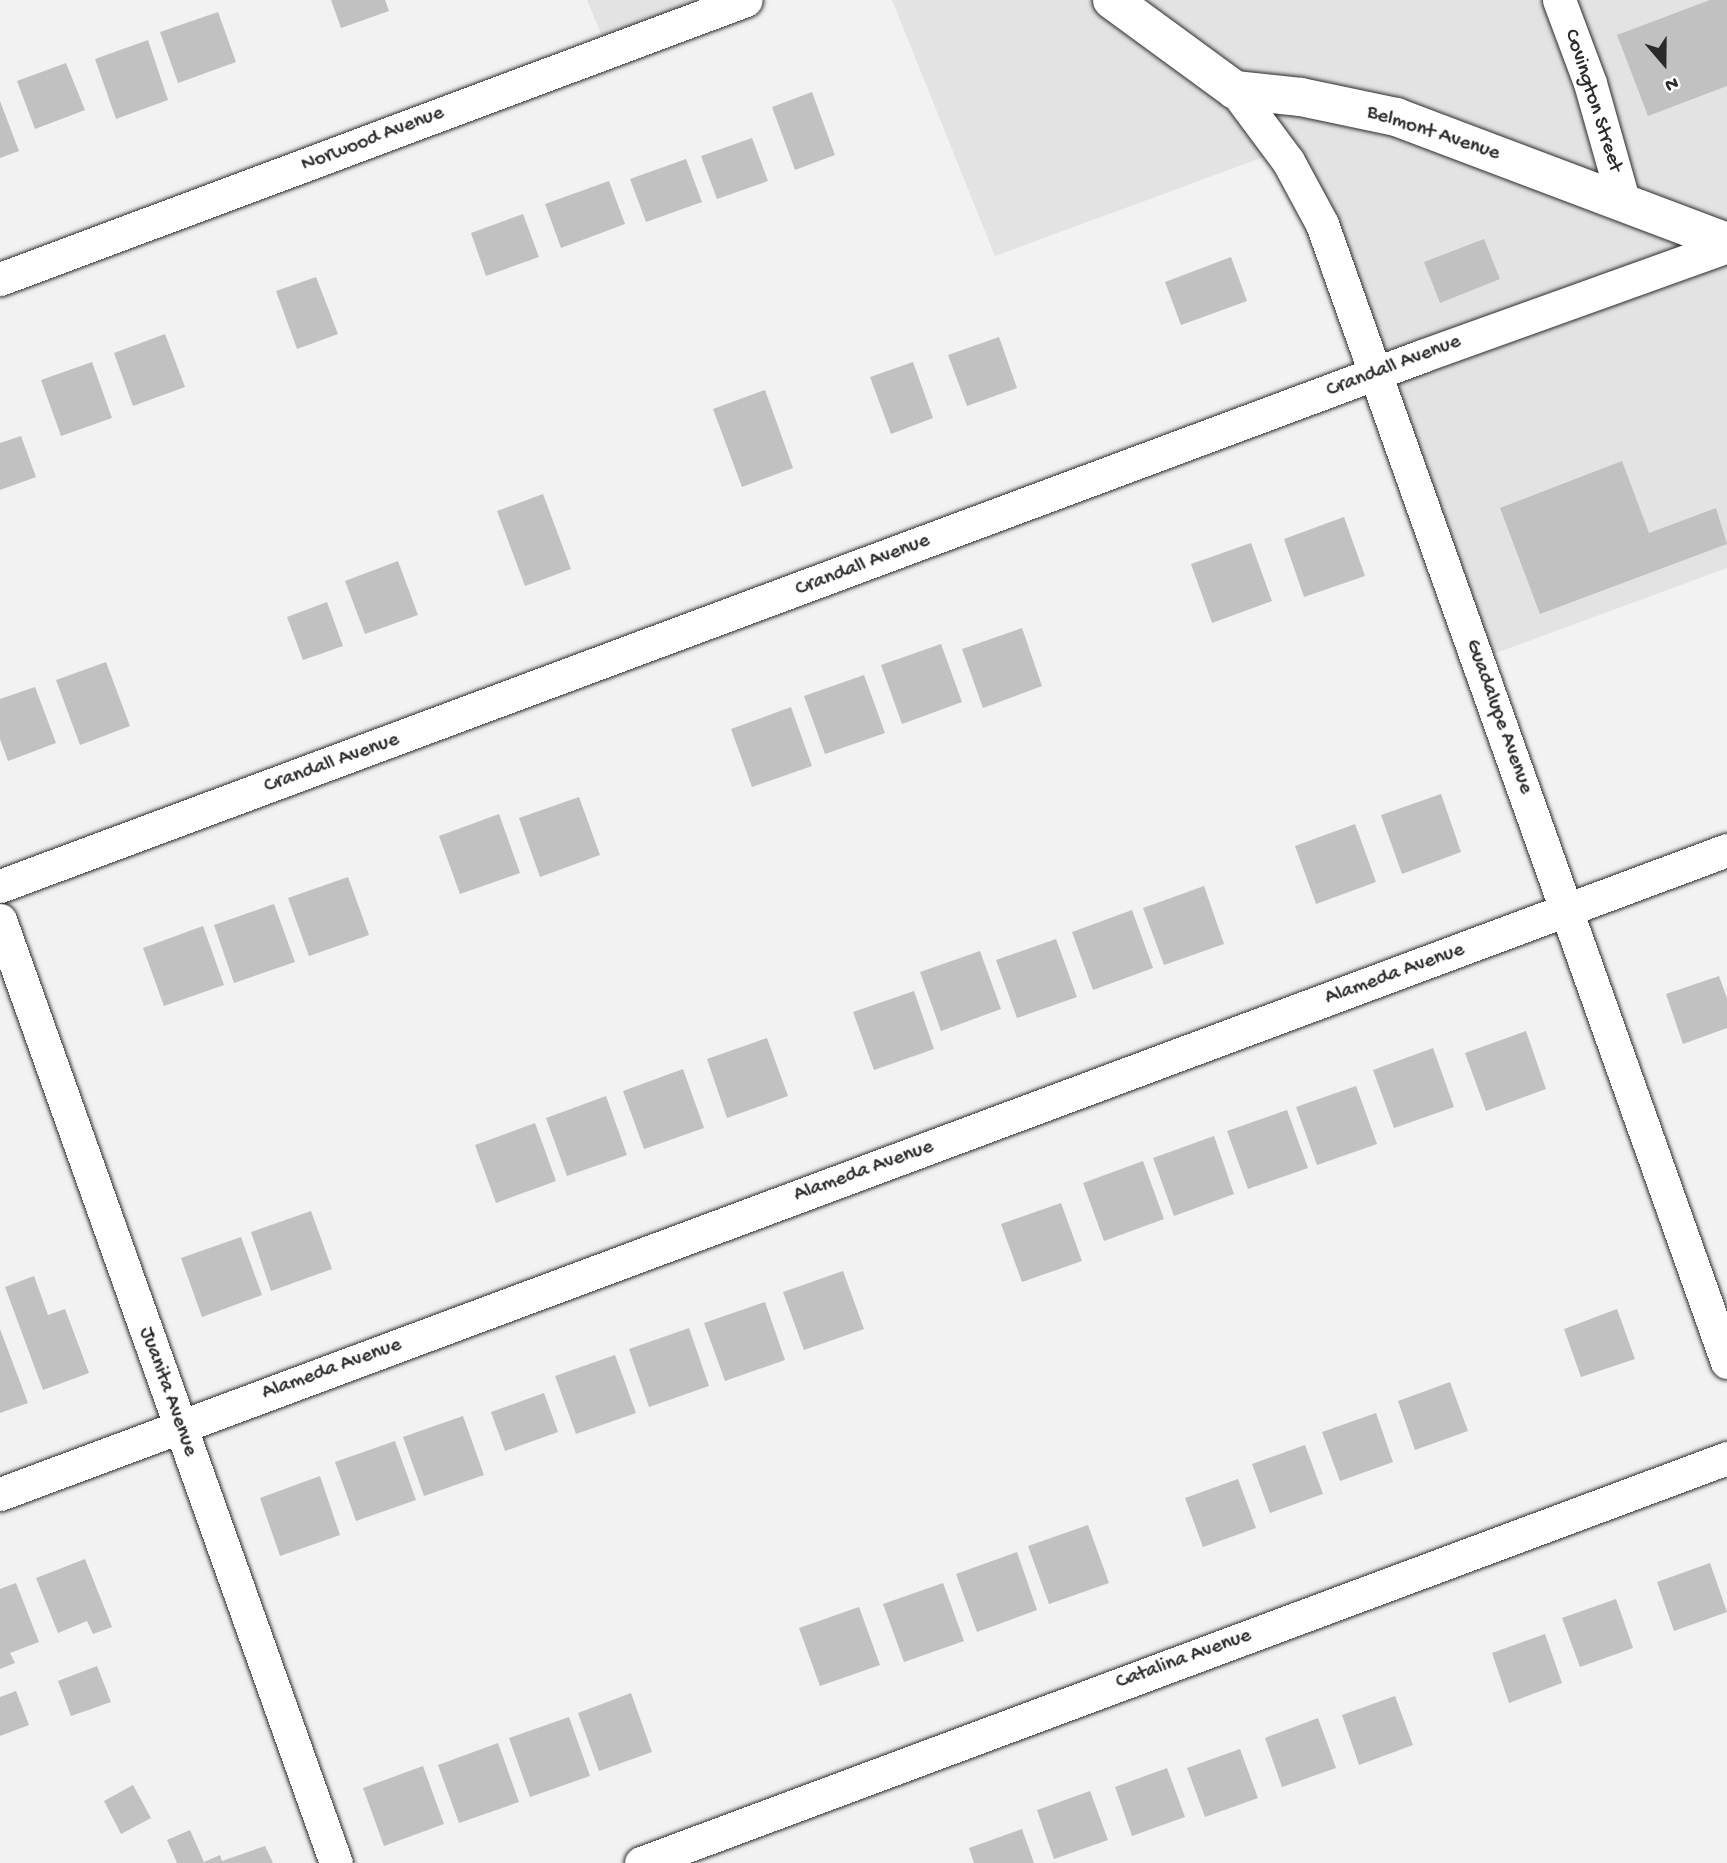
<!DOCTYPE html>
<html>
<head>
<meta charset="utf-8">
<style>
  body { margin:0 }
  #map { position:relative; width:1727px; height:1863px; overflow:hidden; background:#f2f2f2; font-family:"Gochi Hand",sans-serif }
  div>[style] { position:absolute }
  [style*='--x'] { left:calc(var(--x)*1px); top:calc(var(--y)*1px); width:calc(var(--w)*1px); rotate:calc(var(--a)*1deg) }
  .built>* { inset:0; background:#e3e3e3 }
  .building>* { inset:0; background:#c1c1c1 }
  .roads { filter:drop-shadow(0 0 2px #2b2b2b) drop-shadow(0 0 2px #2b2b2b) }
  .street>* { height:33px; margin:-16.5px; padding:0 16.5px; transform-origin:16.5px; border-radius:16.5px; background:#fff }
  .secondary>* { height:38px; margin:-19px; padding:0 19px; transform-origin:19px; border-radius:19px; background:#fff }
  span { translate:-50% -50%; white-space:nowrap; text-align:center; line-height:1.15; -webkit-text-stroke:5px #fff; paint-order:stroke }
  .street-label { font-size:21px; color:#2b2b2b }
  .north { position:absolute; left:1629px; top:28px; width:70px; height:70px; -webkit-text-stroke:5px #fff; paint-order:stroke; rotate:160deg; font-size:19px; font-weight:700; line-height:28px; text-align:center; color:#2b2b2b }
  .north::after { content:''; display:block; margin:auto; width:24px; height:32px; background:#2b2b2b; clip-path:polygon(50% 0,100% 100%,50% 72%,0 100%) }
</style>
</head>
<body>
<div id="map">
  <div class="built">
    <i style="clip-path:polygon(587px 0,746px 0,608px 51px)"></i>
    <i style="clip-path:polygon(892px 0,1727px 0,1727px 568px,1477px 660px,1280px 151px,995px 256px)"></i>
  </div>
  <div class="building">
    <i style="clip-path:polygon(331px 0,385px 0,389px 11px,341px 28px)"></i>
    <i style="clip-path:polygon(1710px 0,1727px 0,1727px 86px,1648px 116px,1617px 35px)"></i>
    <i style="clip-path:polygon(218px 12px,236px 62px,178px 83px,160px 32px)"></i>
    <i style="clip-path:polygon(148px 40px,168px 100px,116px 119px,95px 59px)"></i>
    <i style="clip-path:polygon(66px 63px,85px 110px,35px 129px,17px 81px)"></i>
    <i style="clip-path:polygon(812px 92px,835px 155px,795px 170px,772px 107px)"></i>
    <i style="clip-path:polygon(0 101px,19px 151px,0 158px)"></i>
    <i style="clip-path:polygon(752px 138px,768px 181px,717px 199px,701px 156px)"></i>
    <i style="clip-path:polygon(686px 159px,702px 202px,646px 222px,630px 179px)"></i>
    <i style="clip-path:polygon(609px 181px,625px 224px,561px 248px,545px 204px)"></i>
    <i style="clip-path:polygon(523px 214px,539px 257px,486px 276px,471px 233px)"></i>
    <i style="clip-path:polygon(1484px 239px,1500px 279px,1440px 303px,1424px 262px)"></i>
    <i style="clip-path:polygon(1231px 257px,1247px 301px,1181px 325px,1165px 282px)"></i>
    <i style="clip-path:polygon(316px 277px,338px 334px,297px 349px,276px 291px)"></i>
    <i style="clip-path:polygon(165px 334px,185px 387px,133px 406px,114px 353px)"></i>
    <i style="clip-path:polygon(999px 337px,1017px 388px,967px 406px,948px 355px)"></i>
    <i style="clip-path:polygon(92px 362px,112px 418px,61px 436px,41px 380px)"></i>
    <i style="clip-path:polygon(913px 362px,933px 418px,891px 434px,870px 377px)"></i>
    <i style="clip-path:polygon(765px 390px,793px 468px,742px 487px,713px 409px)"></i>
    <i style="clip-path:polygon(21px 436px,36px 477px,0 490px,0 443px)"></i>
    <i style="clip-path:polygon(1622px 461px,1649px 533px,1716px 508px,1727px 544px,1540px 614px,1500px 508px)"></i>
    <i style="clip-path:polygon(543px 494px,571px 569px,525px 586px,497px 511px)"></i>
    <i style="clip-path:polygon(1344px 517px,1365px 576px,1304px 597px,1284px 539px)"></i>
    <i style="clip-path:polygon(1251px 543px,1272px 601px,1212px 623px,1191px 564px)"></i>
    <i style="clip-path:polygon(398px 561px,418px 615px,365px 634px,345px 581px)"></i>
    <i style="clip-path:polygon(327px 602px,343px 646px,303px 660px,287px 617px)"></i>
    <i style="clip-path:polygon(1022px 628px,1042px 686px,983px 708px,962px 649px)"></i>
    <i style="clip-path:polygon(941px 644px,962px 702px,902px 724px,881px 665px)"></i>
    <i style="clip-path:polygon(106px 662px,130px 726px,80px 745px,56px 680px)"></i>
    <i style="clip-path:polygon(864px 675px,885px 733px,825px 754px,804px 696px)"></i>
    <i style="clip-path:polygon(35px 687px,56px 743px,8px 761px,0 739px,0 699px)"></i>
    <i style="clip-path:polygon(791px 707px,812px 766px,752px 787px,731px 729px)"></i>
    <i style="clip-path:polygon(1441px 794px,1461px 852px,1402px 874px,1381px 815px)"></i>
    <i style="clip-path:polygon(579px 797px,600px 855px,540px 877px,519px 818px)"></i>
    <i style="clip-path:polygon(499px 814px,520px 873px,460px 894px,439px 836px)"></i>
    <i style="clip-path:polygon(1355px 824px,1376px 882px,1316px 904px,1295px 846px)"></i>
    <i style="clip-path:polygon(348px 877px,369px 935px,309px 956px,288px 898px)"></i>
    <i style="clip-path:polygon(1204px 886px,1224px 944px,1164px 965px,1143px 908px)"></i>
    <i style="clip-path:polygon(274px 904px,295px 962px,234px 983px,214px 925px)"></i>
    <i style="clip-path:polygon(1132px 910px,1153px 968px,1093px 990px,1072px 932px)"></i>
    <i style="clip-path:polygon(203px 926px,224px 985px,164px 1006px,143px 948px)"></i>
    <i style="clip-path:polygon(1056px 939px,1077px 997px,1017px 1018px,996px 960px)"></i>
    <i style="clip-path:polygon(980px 951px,1001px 1009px,941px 1031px,920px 972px)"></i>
    <i style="clip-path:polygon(1719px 976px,1727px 998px,1727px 1028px,1683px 1044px,1666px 994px)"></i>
    <i style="clip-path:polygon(914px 991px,934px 1049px,874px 1070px,853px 1012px)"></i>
    <i style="clip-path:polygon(1526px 1031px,1546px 1089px,1486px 1111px,1465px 1053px)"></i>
    <i style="clip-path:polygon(767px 1038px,788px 1096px,727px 1118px,707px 1059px)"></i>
    <i style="clip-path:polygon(1433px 1048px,1454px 1107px,1394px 1128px,1373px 1070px)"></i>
    <i style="clip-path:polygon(683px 1069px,704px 1128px,644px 1149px,623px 1091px)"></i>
    <i style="clip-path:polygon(1356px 1086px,1377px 1144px,1317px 1165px,1296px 1107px)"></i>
    <i style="clip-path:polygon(606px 1096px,627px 1155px,567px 1176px,546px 1118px)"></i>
    <i style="clip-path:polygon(1287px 1110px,1308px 1168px,1248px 1189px,1227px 1131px)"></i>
    <i style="clip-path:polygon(535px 1123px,556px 1181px,496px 1203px,475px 1145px)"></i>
    <i style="clip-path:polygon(1214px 1136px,1234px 1194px,1174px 1216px,1153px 1158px)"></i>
    <i style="clip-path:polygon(1143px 1161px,1164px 1219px,1104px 1241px,1083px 1183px)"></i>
    <i style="clip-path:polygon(1061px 1203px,1082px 1261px,1022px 1282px,1001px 1224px)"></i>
    <i style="clip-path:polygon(311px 1211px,332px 1269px,271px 1291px,251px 1232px)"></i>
    <i style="clip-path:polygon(241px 1237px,262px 1295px,202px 1317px,181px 1258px)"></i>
    <i style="clip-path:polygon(843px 1271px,864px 1329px,804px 1350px,783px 1292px)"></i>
    <i style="clip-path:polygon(34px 1276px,48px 1315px,65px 1309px,89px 1373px,43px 1390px,5px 1287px)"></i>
    <i style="clip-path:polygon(765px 1302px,785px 1360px,725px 1381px,704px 1323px)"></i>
    <i style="clip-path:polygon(1617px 1309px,1635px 1359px,1581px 1377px,1564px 1329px)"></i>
    <i style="clip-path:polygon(689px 1328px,709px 1386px,649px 1407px,629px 1349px)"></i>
    <i style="clip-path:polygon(0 1329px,28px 1403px,0 1413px)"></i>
    <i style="clip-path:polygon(615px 1355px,636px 1413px,576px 1434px,555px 1376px)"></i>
    <i style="clip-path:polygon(1450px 1382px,1468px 1431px,1415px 1450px,1398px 1401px)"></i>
    <i style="clip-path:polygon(544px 1393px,558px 1432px,505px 1451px,491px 1412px)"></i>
    <i style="clip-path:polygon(1376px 1413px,1393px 1462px,1340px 1481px,1322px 1432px)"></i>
    <i style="clip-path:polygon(463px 1416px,484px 1475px,424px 1496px,403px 1437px)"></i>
    <i style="clip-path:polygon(395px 1441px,416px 1500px,356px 1521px,335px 1462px)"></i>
    <i style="clip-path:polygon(1305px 1445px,1323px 1494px,1270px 1513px,1252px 1464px)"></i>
    <i style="clip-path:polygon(320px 1476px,340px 1535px,280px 1556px,260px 1498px)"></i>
    <i style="clip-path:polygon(1238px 1479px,1256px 1528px,1203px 1547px,1185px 1498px)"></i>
    <i style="clip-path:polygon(1088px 1525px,1109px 1583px,1049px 1604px,1028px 1546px)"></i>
    <i style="clip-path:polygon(1017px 1552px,1037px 1610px,977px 1632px,956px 1574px)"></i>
    <i style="clip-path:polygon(85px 1559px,112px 1627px,93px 1634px,87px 1621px,58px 1633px,36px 1578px)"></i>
    <i style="clip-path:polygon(1710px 1563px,1727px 1612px,1674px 1631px,1657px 1582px)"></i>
    <i style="clip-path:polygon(16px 1583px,39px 1642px,10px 1653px,15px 1663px,0 1669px,0 1589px)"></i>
    <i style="clip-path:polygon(943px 1583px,964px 1641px,904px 1662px,883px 1604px)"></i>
    <i style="clip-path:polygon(1616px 1599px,1633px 1648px,1580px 1667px,1562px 1618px)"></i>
    <i style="clip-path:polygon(859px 1607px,880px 1665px,820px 1686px,799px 1628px)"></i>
    <i style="clip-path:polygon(1545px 1634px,1562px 1683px,1509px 1703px,1492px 1653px)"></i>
    <i style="clip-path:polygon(97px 1666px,111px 1702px,71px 1716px,58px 1681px)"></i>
    <i style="clip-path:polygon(16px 1691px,29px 1725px,0 1736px,0 1697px)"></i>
    <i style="clip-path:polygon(631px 1693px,652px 1752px,599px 1771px,578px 1713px)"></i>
    <i style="clip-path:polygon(1395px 1696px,1413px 1745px,1359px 1765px,1342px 1715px)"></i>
    <i style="clip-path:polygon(569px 1717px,590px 1776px,530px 1797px,509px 1738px)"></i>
    <i style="clip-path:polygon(1318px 1718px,1336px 1768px,1282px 1787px,1265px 1738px)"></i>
    <i style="clip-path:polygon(498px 1743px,519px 1802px,459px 1823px,438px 1765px)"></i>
    <i style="clip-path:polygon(1240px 1749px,1258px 1798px,1205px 1817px,1187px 1768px)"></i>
    <i style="clip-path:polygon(423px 1766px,444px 1824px,384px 1846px,363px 1788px)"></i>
    <i style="clip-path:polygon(1167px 1768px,1185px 1817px,1132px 1836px,1115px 1787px)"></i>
    <i style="clip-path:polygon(133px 1785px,151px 1818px,121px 1834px,104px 1801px)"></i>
    <i style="clip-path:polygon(1090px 1791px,1108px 1840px,1054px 1859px,1037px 1810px)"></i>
    <i style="clip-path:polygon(1022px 1829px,1034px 1863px,974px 1863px,969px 1848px)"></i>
    <i style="clip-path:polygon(190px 1830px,204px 1862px,220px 1855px,222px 1861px,265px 1846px,273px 1863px,177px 1863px,167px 1840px)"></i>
  </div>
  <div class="roads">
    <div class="street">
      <i style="--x:1559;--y:0;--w:89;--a:69.5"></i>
      <i style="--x:1590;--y:83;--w:125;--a:74.2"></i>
      <i style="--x:1235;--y:90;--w:89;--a:53.3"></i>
      <i style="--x:1288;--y:161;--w:72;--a:61.6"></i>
      <i style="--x:1322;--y:224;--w:1208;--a:70.41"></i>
      <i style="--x:0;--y:279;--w:796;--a:-20.51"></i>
      <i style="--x:0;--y:886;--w:1518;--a:-20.44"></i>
      <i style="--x:1422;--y:356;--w:324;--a:-19.8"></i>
      <i style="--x:0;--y:920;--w:1001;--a:70.39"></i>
      <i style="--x:0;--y:1494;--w:1843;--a:-20.45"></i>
      <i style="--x:641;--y:1863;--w:1159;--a:-20.45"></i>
    </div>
    <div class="secondary">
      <i style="--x:1112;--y:0;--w:152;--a:36.2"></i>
      <i style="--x:1235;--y:90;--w:66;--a:6.1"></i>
      <i style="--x:1301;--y:97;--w:97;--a:11.9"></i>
      <i style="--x:1396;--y:117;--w:354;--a:20.7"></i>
    </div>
  </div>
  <div class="street-label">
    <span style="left:1592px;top:101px;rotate:72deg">Covington Street</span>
    <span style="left:1433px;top:134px;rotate:18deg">Belmont Avenue</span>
    <span style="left:373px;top:140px;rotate:-21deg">Norwood Avenue</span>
    <span style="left:1394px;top:367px;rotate:-21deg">Crandall Avenue</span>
    <span style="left:863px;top:566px;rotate:-21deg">Crandall Avenue</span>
    <span style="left:1498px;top:717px;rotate:70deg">Guadalupe Avenue</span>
    <span style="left:332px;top:764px;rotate:-20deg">Crandall Avenue</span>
    <span style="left:1395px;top:975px;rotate:-20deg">Alameda Avenue</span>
    <span style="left:864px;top:1172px;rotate:-20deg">Alameda Avenue</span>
    <span style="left:332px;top:1370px;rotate:-20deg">Alameda Avenue</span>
    <span style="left:167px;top:1392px;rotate:70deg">Juanita Avenue</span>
    <span style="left:1184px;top:1660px;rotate:-20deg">Catalina Avenue</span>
  </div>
  <div class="north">N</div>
</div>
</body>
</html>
